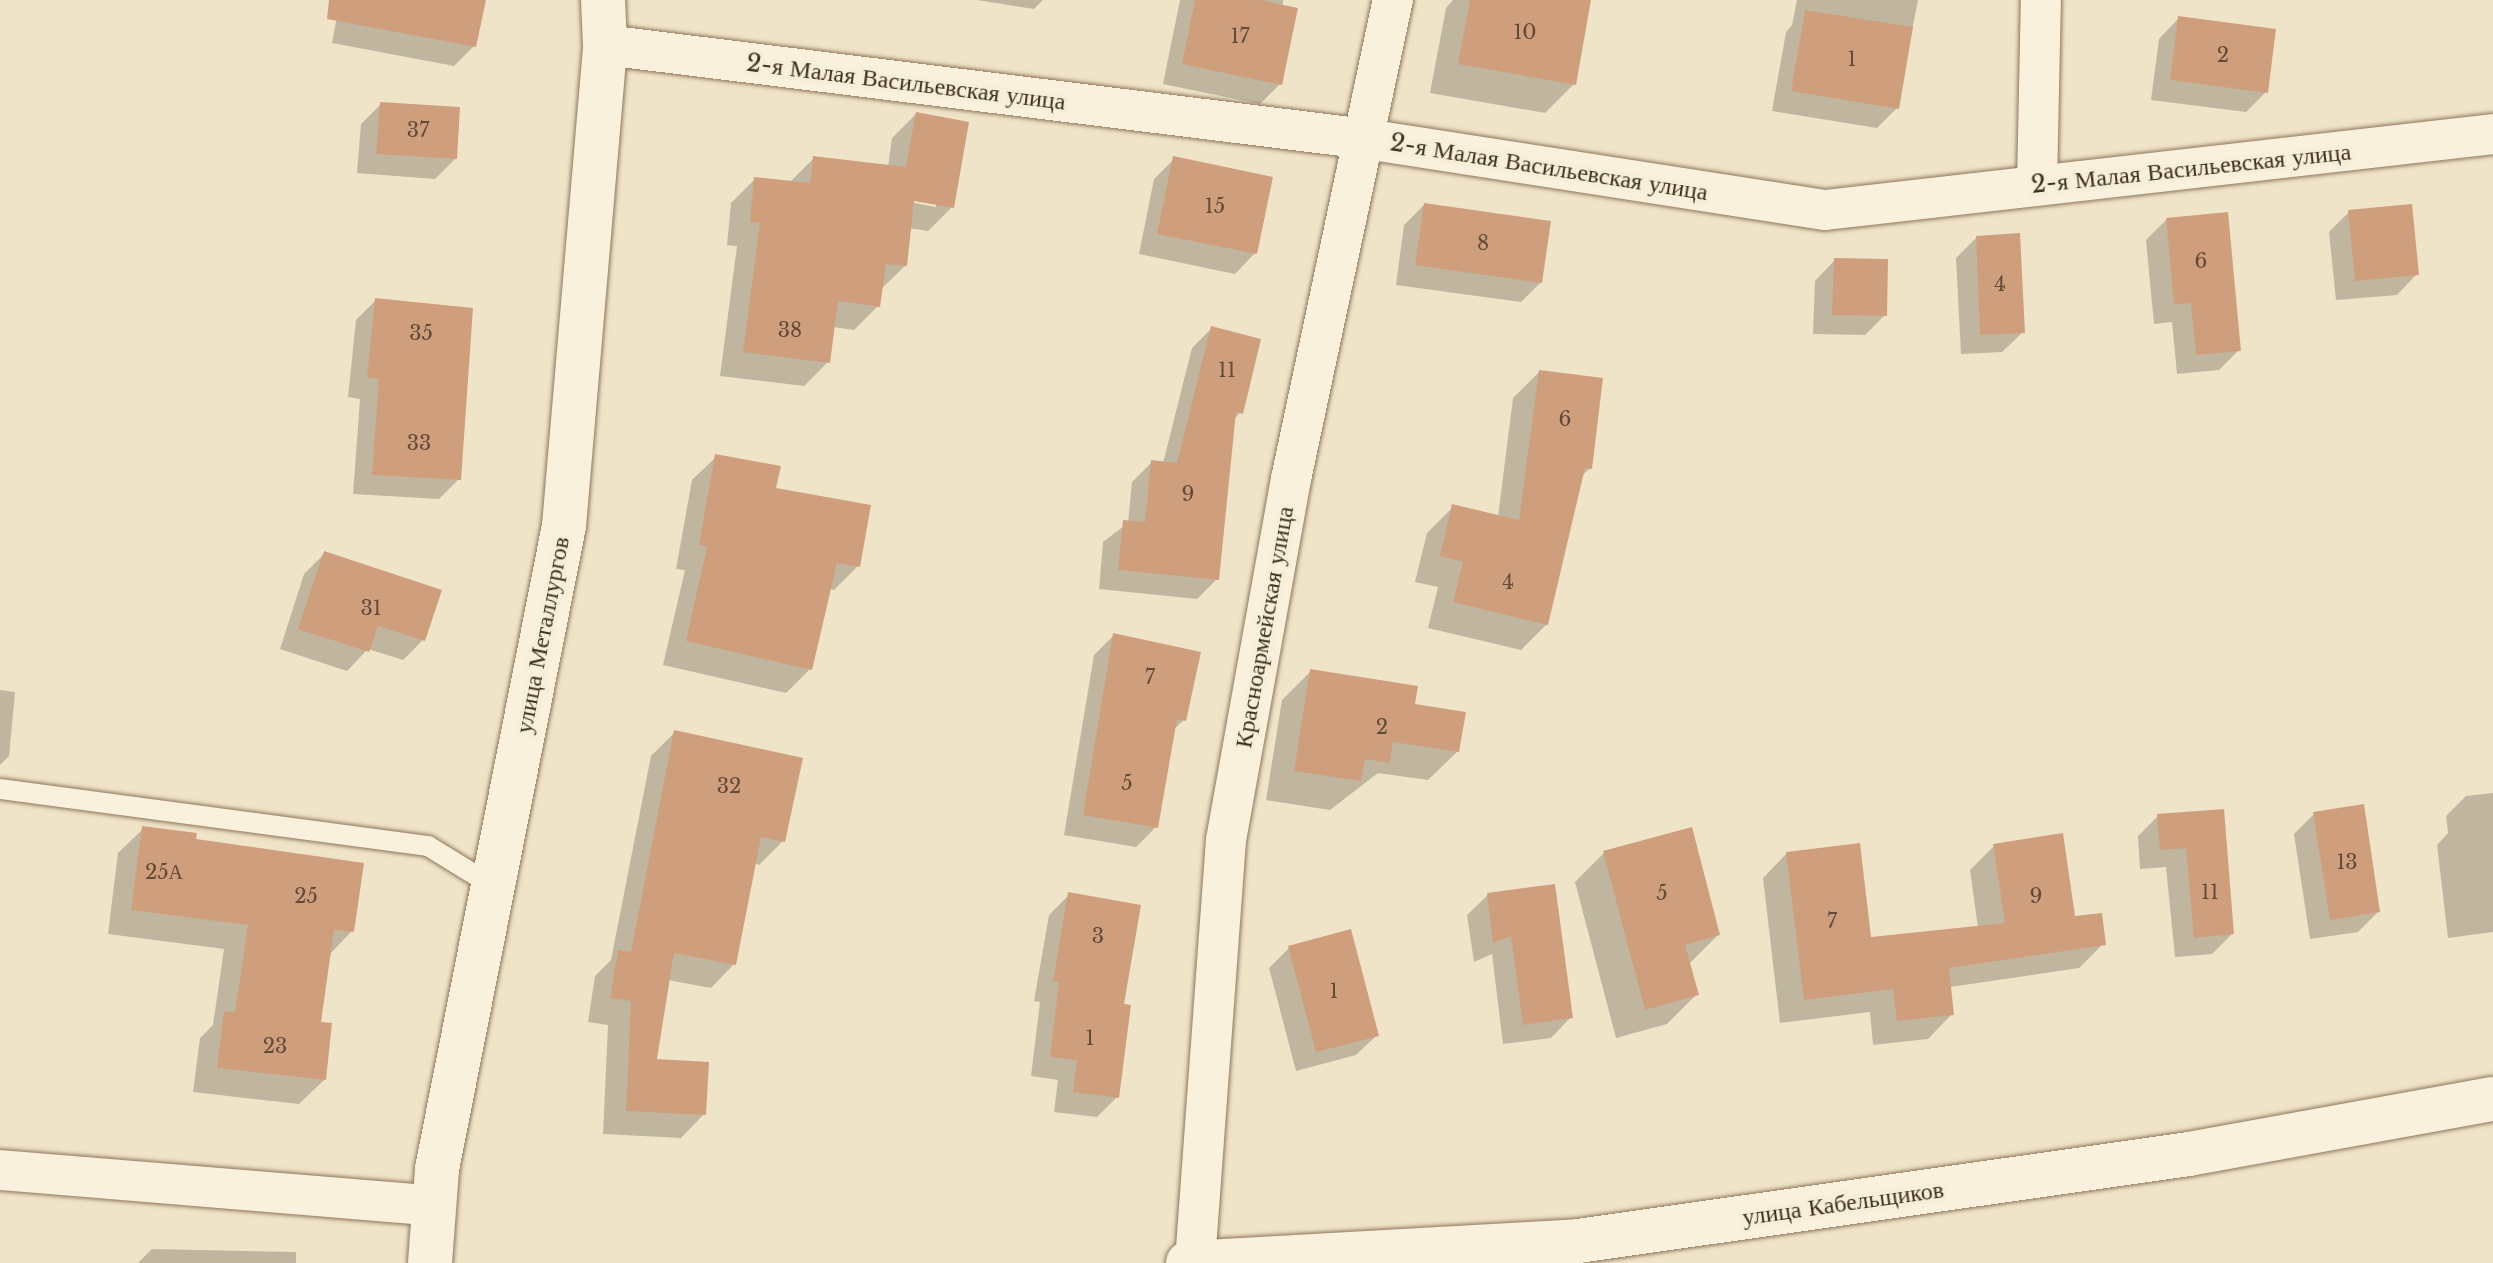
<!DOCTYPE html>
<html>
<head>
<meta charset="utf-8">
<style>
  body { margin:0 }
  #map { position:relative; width:2493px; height:1263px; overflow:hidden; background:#f0e4c8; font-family:"Libre Baskerville",serif }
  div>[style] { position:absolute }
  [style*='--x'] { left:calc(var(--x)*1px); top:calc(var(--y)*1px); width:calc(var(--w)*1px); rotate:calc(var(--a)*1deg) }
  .shadow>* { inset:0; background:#0003 }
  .building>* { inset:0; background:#cf9f7d }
  .roads { filter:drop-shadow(0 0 2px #8d765c) drop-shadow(0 0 2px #8d765c) }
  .lane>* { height:20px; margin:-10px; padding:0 10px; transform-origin:10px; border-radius:10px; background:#faf1dc }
  .street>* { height:40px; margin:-20px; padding:0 20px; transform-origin:20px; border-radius:20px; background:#faf1dc }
  .secondary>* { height:44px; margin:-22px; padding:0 22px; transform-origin:22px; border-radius:22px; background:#faf1dc }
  span { translate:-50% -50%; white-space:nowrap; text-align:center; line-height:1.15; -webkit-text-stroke:8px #f7eed8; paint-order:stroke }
  .number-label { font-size:20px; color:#624a37 }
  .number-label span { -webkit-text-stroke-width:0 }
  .street-label { font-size:24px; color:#3d2e20 }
</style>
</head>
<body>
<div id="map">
  <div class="shadow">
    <i style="clip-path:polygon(340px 0,484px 0,474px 46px,454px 66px,332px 43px)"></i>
    <i style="clip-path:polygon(977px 0,1043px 0,1034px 9px)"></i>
    <i style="clip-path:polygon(1180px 0,1283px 0,1280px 84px,1260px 104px,1163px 84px)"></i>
    <i style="clip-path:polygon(1453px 0,1589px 0,1574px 84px,1545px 113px,1430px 93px,1446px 8px)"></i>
    <i style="clip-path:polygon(1797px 0,1918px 0,1897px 108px,1877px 128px,1772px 111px,1786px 32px,1792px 25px)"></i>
    <i style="clip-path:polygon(2179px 18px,2266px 92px,2246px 112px,2151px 100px,2159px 39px)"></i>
    <i style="clip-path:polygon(381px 104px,455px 159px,435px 179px,357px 173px,361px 124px)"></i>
    <i style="clip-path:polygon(evenodd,916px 114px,952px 207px,928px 231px,909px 228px,905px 266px,880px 290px,878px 306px,854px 330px,833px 327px,828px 362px,804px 386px,720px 376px,737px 246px,727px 245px,731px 203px,755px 179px,789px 183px,814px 158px,888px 167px,892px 138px,916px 114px,905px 197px,936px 202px,936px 207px,904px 201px,905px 197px)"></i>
    <i style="clip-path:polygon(1174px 159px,1255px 253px,1235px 274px,1139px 254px,1154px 179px)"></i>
    <i style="clip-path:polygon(1424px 205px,1541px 282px,1521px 302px,1396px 285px,1404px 225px)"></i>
    <i style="clip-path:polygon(2349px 212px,2417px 274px,2397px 295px,2336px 300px,2329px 232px)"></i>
    <i style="clip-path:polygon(2166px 220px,2239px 350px,2219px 370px,2177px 374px,2172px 322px,2154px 324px,2146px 240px)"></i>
    <i style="clip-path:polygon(1976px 238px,2023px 332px,2002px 352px,1961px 354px,1956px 258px)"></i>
    <i style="clip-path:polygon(1835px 260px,1885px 315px,1865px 335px,1813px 334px,1815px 281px)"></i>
    <i style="clip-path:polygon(376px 300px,459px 479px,439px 499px,353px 494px,360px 399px,348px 397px,356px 320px)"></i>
    <i style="clip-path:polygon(1212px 328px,1241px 412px,1233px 420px,1217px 579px,1197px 599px,1099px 589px,1103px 542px,1128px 523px,1132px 482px,1152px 462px,1163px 463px,1192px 348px)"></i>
    <i style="clip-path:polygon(1539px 372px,1590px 468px,1581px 477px,1547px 624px,1521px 650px,1428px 628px,1438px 587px,1415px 582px,1427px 533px,1453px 507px,1498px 517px,1513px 398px)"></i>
    <i style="clip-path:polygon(716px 457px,774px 490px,858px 566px,834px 590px,829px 589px,810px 669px,786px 693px,663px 665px,685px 570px,676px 569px,692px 480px)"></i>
    <i style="clip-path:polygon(324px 554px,423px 640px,403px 660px,368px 649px,347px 671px,280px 649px,304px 574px)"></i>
    <i style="clip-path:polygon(1114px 635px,1184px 720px,1172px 731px,1156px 827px,1136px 847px,1064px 835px,1094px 655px)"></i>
    <i style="clip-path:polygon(1311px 671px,1413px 706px,1458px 751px,1428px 780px,1378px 773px,1330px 810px,1266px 800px,1282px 700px)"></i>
    <i style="clip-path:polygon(0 690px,15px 692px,9px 756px,0 765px)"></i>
    <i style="clip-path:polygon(675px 732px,783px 841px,759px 865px,754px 863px,734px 964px,711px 988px,668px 980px,655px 1061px,704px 1114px,681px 1138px,603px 1134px,608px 1025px,588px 1022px,595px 976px,611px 960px,651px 756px)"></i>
    <i style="clip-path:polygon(2493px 793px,2493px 932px,2448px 938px,2437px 845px,2448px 833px,2446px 816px,2466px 796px)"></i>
    <i style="clip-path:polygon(2222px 811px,2232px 934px,2212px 954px,2175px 957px,2166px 867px,2140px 869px,2138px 836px,2158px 816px)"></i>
    <i style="clip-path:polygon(2314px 814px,2378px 912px,2358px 932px,2310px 939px,2294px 834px)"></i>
    <i style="clip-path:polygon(143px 829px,194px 841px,352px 931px,329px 955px,318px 1024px,324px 1080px,299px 1104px,193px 1092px,200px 1038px,213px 1025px,224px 949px,108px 934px,118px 853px)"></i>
    <i style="clip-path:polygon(1994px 846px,2103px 944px,2079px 968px,1950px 987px,1952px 1014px,1928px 1039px,1873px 1045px,1870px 1012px,1780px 1023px,1763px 878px,1787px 853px,1869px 939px,1978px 928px,1970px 870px)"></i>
    <i style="clip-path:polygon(1604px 853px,1718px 935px,1688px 965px,1696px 995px,1667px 1024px,1616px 1038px,1575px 882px)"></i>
    <i style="clip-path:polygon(1069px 895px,1121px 1006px,1117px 1097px,1097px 1117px,1054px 1112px,1058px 1080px,1031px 1076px,1040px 1002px,1034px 1001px,1049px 915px)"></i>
    <i style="clip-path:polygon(1488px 895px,1571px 1017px,1551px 1038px,1503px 1044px,1492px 954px,1474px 962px,1467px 915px)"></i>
    <i style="clip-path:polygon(1289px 948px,1377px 1035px,1356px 1055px,1296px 1071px,1269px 968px)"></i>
    <i style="clip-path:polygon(152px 1249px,296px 1252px,296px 1263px,138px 1263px)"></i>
  </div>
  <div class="building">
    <i style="clip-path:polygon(329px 0,486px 0,476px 47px,327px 19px)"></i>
    <i style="clip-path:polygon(1195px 0,1260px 0,1298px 8px,1282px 85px,1182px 64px)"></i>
    <i style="clip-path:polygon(1470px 0,1591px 0,1576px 85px,1458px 64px)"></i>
    <i style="clip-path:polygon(1805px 10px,1913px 27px,1899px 109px,1791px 91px)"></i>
    <i style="clip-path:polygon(2178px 16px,2276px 29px,2268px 93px,2170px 80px)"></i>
    <i style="clip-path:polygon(380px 102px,460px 107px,457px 159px,376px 154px)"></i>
    <i style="clip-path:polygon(916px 112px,969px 122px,954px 208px,914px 201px,907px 266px,886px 264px,880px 307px,838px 301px,830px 363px,743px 352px,760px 223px,750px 222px,754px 177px,810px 183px,813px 156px,906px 167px)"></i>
    <i style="clip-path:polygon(1173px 156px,1273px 177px,1257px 254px,1157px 234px)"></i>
    <i style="clip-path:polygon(1424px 203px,1551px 221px,1542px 283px,1415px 265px)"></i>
    <i style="clip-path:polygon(2412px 204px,2419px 275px,2355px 281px,2348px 210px)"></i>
    <i style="clip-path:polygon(2228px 212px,2241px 351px,2196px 355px,2191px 303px,2174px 305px,2166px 218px)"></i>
    <i style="clip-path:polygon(2020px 233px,2025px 333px,1980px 335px,1976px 236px)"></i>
    <i style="clip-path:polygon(1834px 258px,1888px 259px,1887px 316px,1832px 315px)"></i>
    <i style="clip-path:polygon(375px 298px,473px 308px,461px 480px,372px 475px,379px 379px,367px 378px)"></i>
    <i style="clip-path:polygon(1211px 326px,1261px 339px,1243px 414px,1236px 412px,1219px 580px,1118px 570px,1123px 520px,1145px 522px,1151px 460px,1177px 463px)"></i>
    <i style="clip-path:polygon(1539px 370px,1603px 378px,1592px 469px,1585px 468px,1548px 625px,1453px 602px,1463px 562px,1440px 556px,1452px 504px,1519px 520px)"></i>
    <i style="clip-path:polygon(715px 454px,781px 466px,776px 488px,871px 505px,860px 567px,837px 563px,812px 670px,686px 641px,707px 547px,699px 545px)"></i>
    <i style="clip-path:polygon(324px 551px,442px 590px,425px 641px,378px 626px,369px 652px,298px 629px)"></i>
    <i style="clip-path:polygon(1113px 633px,1201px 652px,1186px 721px,1177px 719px,1158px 828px,1083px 815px)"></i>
    <i style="clip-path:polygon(1310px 669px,1418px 686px,1415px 704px,1466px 712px,1459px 752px,1393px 742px,1390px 763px,1365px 759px,1361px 781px,1294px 771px)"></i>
    <i style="clip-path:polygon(674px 730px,803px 758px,785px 842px,761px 837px,736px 965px,674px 953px,657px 1059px,709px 1062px,706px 1115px,626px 1111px,631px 1001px,610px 998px,618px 950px,631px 952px)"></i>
    <i style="clip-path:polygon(2364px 804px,2380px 912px,2330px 920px,2313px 812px)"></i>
    <i style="clip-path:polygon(2224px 809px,2234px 934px,2194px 938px,2186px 848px,2160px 850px,2157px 814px)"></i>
    <i style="clip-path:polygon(142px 826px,197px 833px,196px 839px,364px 863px,354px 932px,334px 930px,321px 1022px,332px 1023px,326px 1080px,217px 1068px,224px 1011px,235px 1012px,248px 925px,131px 910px)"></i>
    <i style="clip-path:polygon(1692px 827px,1720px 935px,1685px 945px,1699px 995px,1645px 1010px,1603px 851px)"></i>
    <i style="clip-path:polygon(2063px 833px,2075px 916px,2102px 913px,2106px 945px,1949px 968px,1954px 1015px,1897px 1021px,1893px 989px,1804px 1000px,1786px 852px,1860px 843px,1871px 937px,2005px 923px,1993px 844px)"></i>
    <i style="clip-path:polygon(1555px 884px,1573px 1018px,1523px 1025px,1511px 936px,1493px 943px,1487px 893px)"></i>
    <i style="clip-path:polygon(1068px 892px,1141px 905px,1124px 1004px,1131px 1005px,1119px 1098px,1073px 1092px,1077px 1060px,1050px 1057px,1059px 982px,1053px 981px)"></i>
    <i style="clip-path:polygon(1351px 929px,1379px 1036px,1316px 1052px,1288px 946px)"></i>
  </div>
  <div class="roads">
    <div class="lane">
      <i style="--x:0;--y:789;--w:432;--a:7.6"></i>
      <i style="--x:428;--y:846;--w:76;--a:31.6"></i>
    </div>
    <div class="street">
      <i style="--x:605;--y:45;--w:767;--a:7.04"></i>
      <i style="--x:1366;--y:139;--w:464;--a:8.8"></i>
      <i style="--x:1825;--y:210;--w:672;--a:-6.49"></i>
      <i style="--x:2037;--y:185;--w:185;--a:-88.8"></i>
      <i style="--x:0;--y:1170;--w:435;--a:4.7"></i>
      <i style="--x:1195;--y:1262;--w:423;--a:-85.8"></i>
      <i style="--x:1226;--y:840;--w:367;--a:-79.8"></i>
      <i style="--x:1291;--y:479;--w:490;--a:-78"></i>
    </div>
    <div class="secondary">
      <i style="--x:430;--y:1263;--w:94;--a:-85.7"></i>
      <i style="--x:437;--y:1169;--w:655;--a:-78.83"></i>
      <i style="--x:564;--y:526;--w:483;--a:-85.1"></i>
      <i style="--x:605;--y:45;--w:45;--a:-92.5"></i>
      <i style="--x:1188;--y:1263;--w:391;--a:-3.2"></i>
      <i style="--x:1578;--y:1241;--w:617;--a:-8.1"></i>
      <i style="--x:2189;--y:1154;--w:309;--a:-10.3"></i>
    </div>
  </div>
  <div class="number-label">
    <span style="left:1525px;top:32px">10</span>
    <span style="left:1240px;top:36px">17</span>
    <span style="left:2223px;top:55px">2</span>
    <span style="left:1852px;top:59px">1</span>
    <span style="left:418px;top:130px">37</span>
    <span style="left:1215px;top:206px">15</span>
    <span style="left:1483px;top:243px">8</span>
    <span style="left:2201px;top:261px">6</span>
    <span style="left:2000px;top:284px">4</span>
    <span style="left:790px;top:330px">38</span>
    <span style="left:421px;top:333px">35</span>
    <span style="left:1227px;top:370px">11</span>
    <span style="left:1565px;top:419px">6</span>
    <span style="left:419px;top:443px">33</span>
    <span style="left:1188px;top:494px">9</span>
    <span style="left:1508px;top:582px">4</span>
    <span style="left:371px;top:608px">31</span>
    <span style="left:1150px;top:677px">7</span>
    <span style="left:1382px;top:727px">2</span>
    <span style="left:1127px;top:783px">5</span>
    <span style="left:729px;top:786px">32</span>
    <span style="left:2347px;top:862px">13</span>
    <span style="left:164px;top:872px">25А</span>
    <span style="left:2210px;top:892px">11</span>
    <span style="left:1662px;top:893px">5</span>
    <span style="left:306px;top:896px">25</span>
    <span style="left:2036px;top:896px">9</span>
    <span style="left:1832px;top:921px">7</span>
    <span style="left:1098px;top:936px">3</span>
    <span style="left:1334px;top:991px">1</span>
    <span style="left:1090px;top:1038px">1</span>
    <span style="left:275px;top:1046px">23</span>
  </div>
  <div class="street-label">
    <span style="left:906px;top:82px;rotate:7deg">2-я Малая Васильевская улица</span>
    <span style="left:1549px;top:167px;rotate:9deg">2-я Малая Васильевская улица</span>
    <span style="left:2191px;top:168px;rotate:-6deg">2-я Малая Васильевская улица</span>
    <span style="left:1264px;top:627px;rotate:-80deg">Красноармейская улица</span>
    <span style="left:542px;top:635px;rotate:-79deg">улица Металлургов</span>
    <span style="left:1843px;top:1203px;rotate:-8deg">улица Кабельщиков</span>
  </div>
</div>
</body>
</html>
